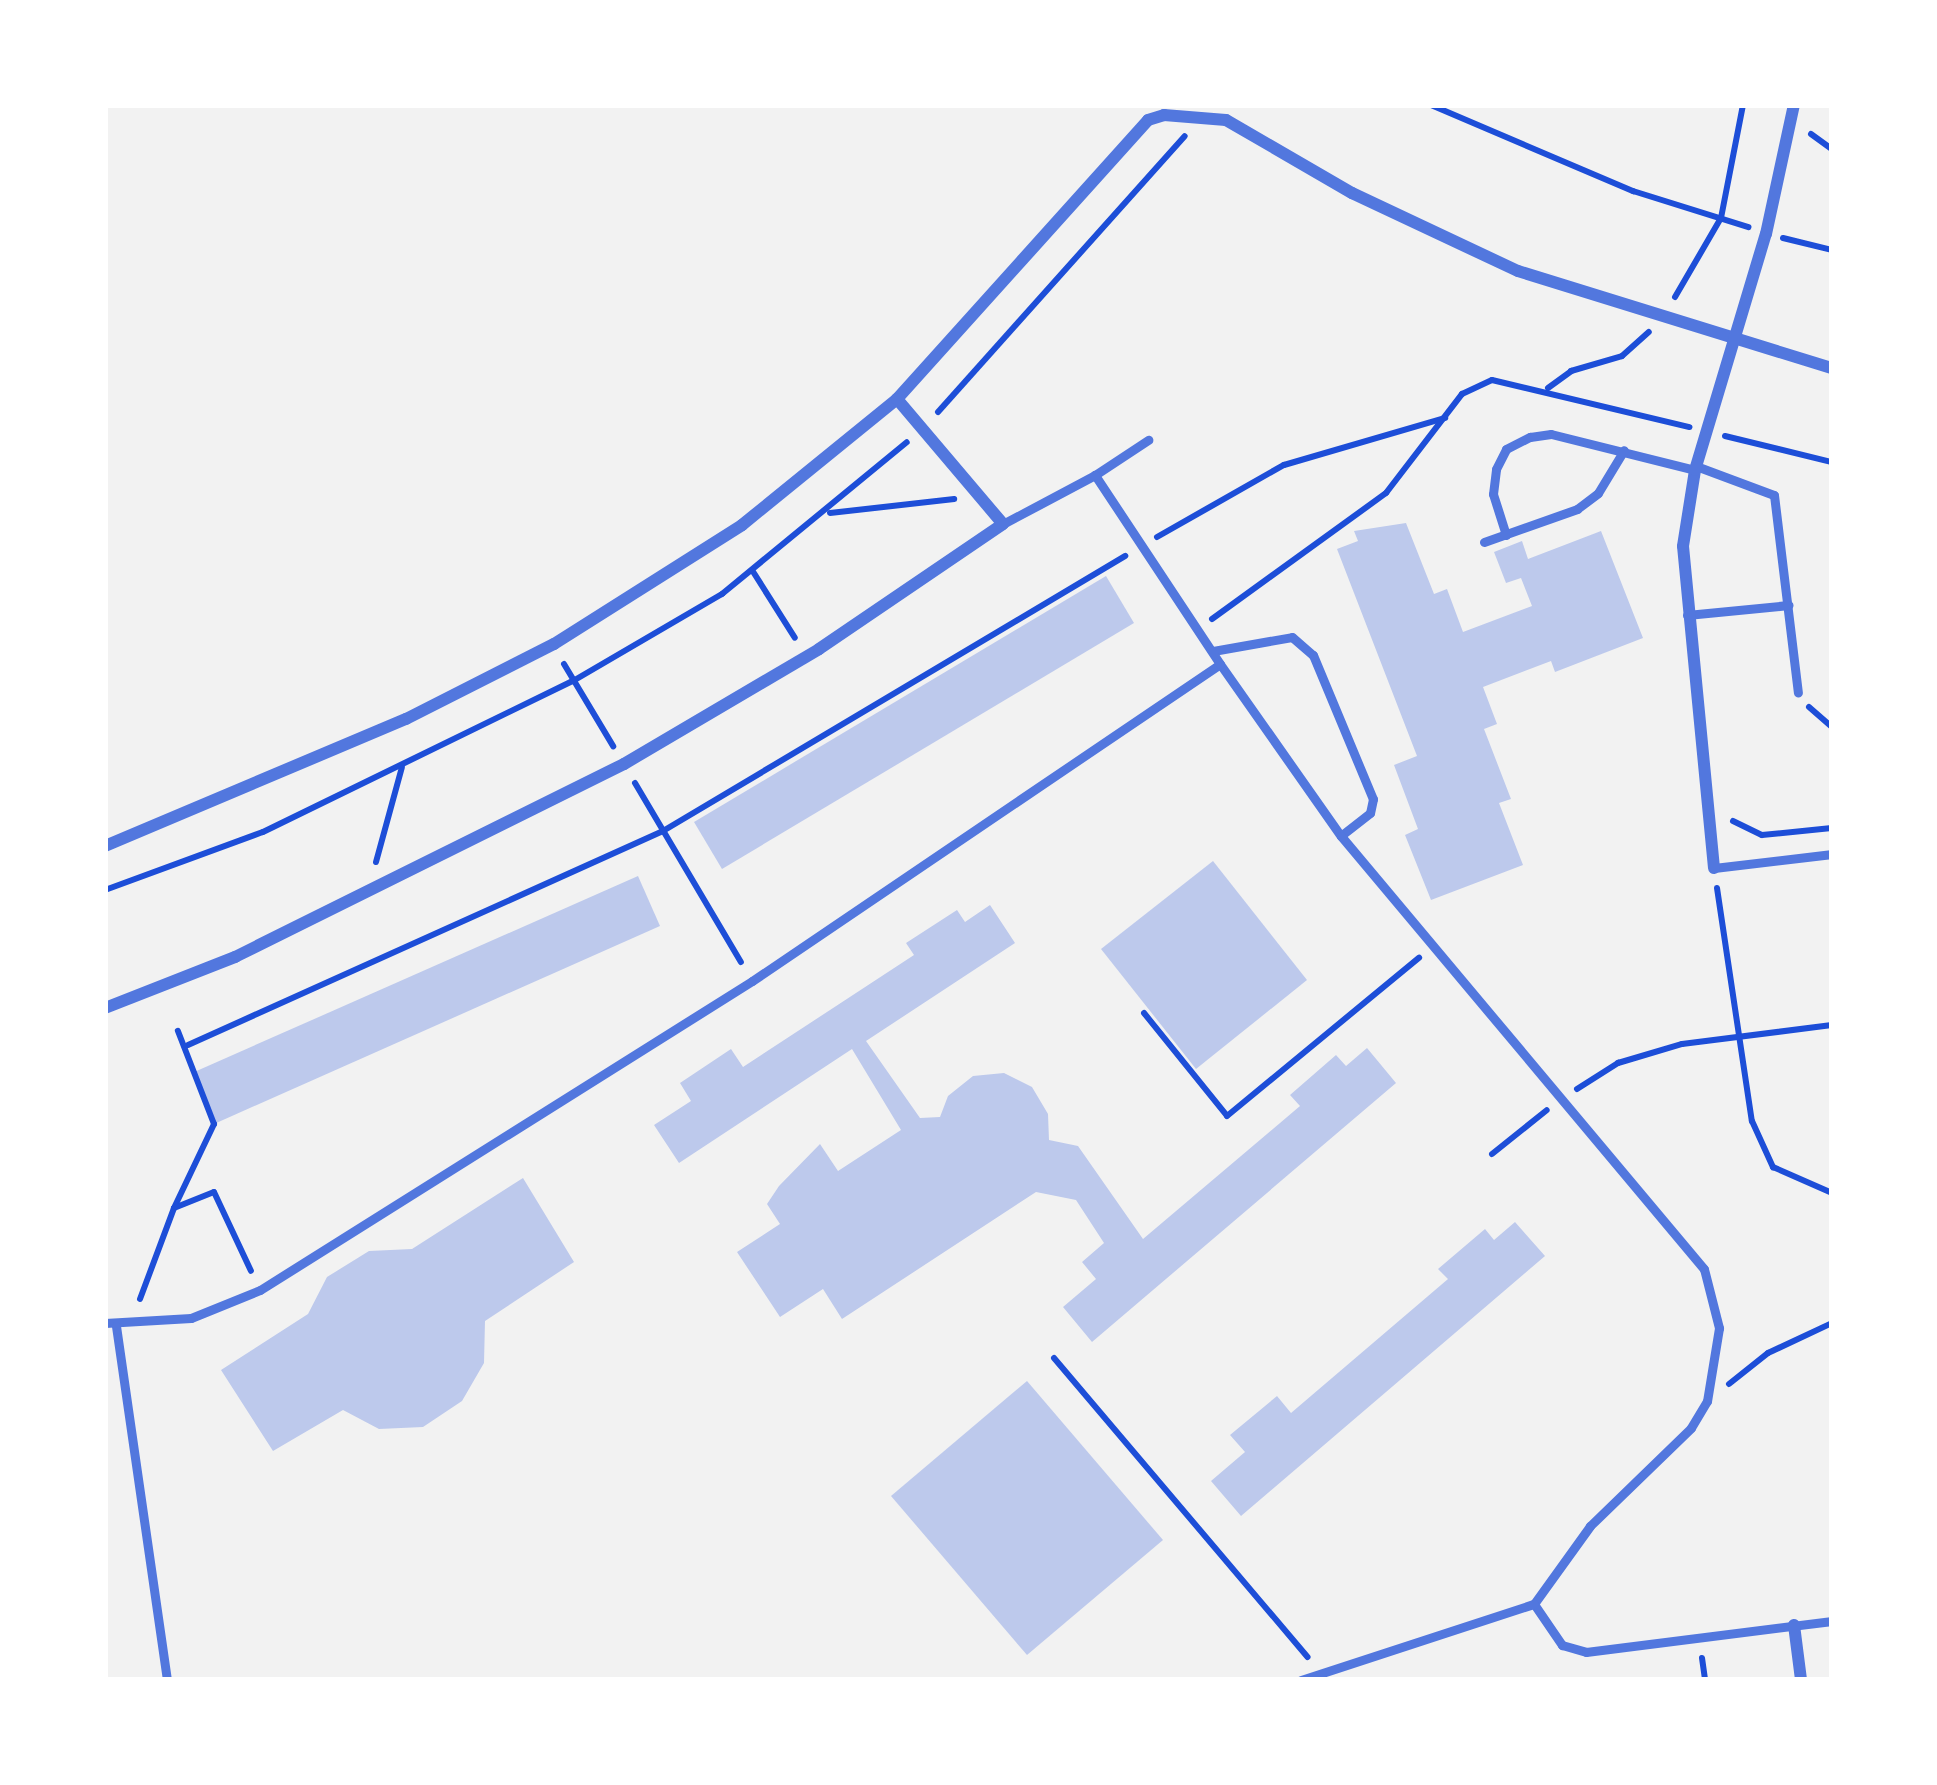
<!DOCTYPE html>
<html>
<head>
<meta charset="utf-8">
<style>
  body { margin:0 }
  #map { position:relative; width:1937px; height:1785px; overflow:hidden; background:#f2f2f2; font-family:Raleway,sans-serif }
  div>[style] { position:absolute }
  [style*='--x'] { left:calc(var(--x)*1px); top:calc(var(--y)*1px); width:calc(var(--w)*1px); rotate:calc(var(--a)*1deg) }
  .building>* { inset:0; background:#bdc9ec }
  .path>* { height:6px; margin:-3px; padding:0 3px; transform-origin:3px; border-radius:3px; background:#1d4ed8 }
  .service>* { height:9px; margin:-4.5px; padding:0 4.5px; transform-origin:4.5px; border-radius:4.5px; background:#5277de }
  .minor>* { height:12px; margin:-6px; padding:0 6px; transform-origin:6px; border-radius:6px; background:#5277de }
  span { translate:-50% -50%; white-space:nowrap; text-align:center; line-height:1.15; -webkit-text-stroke:12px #fff; paint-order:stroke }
  .frame { position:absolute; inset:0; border:108px solid #fff; pointer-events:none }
</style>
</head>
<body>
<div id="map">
  <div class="building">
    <i style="clip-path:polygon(1406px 523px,1434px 594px,1447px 589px,1463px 632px,1532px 606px,1521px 578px,1506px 583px,1494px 552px,1522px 541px,1528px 559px,1601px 531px,1643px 638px,1555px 672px,1551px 661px,1483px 687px,1497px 724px,1484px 729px,1511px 799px,1499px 803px,1523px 865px,1431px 900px,1405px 835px,1418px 829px,1394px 765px,1417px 756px,1337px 549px,1358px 541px,1354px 531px)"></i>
    <i style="clip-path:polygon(1106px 576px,1134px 623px,722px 869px,694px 822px)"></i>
    <i style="clip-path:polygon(1213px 861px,1307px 980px,1196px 1069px,1101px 949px)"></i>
    <i style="clip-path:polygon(638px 876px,660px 926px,214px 1124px,192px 1073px)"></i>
    <i style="clip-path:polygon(990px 905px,1015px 943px,866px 1041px,920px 1118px,940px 1117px,948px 1096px,973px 1076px,1004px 1073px,1032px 1087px,1048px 1114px,1049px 1140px,1078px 1146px,1143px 1239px,1300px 1106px,1290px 1095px,1336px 1055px,1346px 1066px,1367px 1048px,1396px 1083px,1092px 1342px,1063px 1307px,1096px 1279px,1082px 1262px,1104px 1243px,1076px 1200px,1036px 1192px,842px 1319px,823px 1289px,780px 1317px,737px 1252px,780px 1224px,767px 1204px,779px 1186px,820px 1144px,838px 1171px,901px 1130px,852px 1049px,679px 1163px,654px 1125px,691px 1101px,680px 1083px,731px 1049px,743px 1067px,914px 955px,906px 943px,957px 910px,965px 922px)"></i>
    <i style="clip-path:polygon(523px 1178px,574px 1262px,485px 1321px,484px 1363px,462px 1401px,423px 1427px,379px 1429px,343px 1410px,273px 1451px,221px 1370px,308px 1314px,327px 1277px,369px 1251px,412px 1249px)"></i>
    <i style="clip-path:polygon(1515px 1222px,1545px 1256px,1241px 1516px,1211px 1481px,1245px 1452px,1230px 1435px,1277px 1396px,1291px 1413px,1448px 1279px,1438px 1269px,1485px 1229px,1494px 1240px)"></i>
    <i style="clip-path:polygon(1027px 1381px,1163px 1540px,1027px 1655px,891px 1496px)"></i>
  </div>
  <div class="path">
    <i style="--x:1431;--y:105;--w:220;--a:23.1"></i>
    <i style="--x:1633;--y:191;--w:121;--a:17.4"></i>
    <i style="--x:1811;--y:134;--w:26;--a:36"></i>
    <i style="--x:1783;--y:238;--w:50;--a:13.8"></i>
    <i style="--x:1675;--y:297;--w:91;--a:-59.8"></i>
    <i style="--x:1721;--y:218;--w:115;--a:-79"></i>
    <i style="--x:1548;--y:388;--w:29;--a:-36"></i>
    <i style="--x:1571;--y:371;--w:53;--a:-16.4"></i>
    <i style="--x:1622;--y:356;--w:36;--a:-42"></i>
    <i style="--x:938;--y:412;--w:370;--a:-48.2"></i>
    <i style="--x:1725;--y:436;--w:110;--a:13.7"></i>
    <i style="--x:830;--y:513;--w:125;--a:-6.4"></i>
    <i style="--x:1157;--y:537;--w:146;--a:-29.6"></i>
    <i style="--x:1284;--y:465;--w:168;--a:-16.3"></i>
    <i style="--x:752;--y:570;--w:80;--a:57.7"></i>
    <i style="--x:1212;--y:619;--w:215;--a:-35.9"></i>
    <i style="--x:1386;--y:493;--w:125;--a:-52.5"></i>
    <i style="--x:1462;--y:394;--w:33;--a:-25"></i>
    <i style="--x:1492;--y:380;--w:203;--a:13.4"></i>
    <i style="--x:564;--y:664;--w:96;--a:59.1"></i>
    <i style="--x:1809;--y:707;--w:30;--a:41"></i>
    <i style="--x:635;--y:783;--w:208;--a:59.4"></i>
    <i style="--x:1733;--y:821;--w:32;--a:26"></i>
    <i style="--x:1762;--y:835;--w:70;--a:-5.7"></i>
    <i style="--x:376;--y:862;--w:98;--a:-74.7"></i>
    <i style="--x:1717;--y:888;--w:236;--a:81.5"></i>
    <i style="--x:1752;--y:1121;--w:51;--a:65.5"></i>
    <i style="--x:1773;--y:1167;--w:64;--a:23.8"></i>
    <i style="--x:105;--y:890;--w:168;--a:-20.2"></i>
    <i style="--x:263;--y:832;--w:345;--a:-26"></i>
    <i style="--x:573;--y:681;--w:173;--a:-30.3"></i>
    <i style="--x:722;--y:594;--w:239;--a:-39.4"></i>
    <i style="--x:1144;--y:1013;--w:132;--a:51.1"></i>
    <i style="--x:1227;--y:1116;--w:249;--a:-39.5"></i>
    <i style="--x:188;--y:1045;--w:521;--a:-24.25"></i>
    <i style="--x:663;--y:831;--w:538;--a:-30.76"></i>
    <i style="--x:1577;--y:1089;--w:49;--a:-32.4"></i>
    <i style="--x:1618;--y:1063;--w:67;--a:-16.5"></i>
    <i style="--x:1682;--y:1044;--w:151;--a:-7.2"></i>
    <i style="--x:1492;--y:1154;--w:70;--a:-38.7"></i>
    <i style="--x:174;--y:1208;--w:93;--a:-64.5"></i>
    <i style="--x:214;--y:1124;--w:100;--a:-111.2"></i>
    <i style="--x:140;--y:1299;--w:97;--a:-69.5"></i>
    <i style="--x:174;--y:1208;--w:43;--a:-21.8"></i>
    <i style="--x:214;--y:1192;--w:87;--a:64.9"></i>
    <i style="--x:1054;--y:1358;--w:392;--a:49.7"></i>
    <i style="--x:1729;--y:1384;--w:50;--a:-38.5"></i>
    <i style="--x:1768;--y:1353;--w:71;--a:-25.1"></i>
    <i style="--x:1702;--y:1658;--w:22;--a:82"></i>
  </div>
  <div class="service">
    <i style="--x:1696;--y:466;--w:83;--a:20.4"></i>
    <i style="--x:1774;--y:495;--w:199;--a:83.1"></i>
    <i style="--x:1095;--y:475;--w:64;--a:-33.4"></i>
    <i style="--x:1506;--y:535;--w:43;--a:-107.6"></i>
    <i style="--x:1493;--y:494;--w:25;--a:-83"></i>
    <i style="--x:1496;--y:469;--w:22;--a:-63"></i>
    <i style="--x:1506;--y:449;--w:27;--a:-27"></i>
    <i style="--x:1530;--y:437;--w:21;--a:-8"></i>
    <i style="--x:1551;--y:434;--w:148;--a:14"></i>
    <i style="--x:1484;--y:542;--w:99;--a:-19.5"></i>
    <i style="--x:1577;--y:509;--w:26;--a:-37"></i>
    <i style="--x:1598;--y:493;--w:50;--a:-58.8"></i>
    <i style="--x:1687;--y:615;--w:102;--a:-5.6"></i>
    <i style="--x:1213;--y:651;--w:80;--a:-10"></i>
    <i style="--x:1292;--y:637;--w:28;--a:41"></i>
    <i style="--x:1313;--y:655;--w:156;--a:67.4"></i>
    <i style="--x:1373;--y:799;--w:14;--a:102"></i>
    <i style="--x:1370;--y:813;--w:37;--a:142"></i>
    <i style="--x:1220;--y:664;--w:210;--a:54.9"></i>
    <i style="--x:1341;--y:836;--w:565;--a:50.03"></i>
    <i style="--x:1704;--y:1269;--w:61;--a:75.7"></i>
    <i style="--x:1719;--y:1328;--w:74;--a:99.3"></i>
    <i style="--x:1707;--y:1401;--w:31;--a:121"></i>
    <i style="--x:1691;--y:1428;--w:141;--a:135.9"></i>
    <i style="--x:1590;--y:1526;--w:96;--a:125.7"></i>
    <i style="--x:1714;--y:868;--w:119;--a:-6.8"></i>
    <i style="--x:105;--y:1323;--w:86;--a:-3.3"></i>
    <i style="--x:191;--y:1318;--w:74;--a:-22.1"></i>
    <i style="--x:260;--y:1290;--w:581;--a:-32.13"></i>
    <i style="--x:752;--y:981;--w:565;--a:-34.11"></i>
    <i style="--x:1220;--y:664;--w:227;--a:-123.5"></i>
    <i style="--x:1095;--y:475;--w:104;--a:152"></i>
    <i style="--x:116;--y:1326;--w:358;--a:81.8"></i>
    <i style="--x:1534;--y:1604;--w:50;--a:55.7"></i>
    <i style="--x:1562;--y:1645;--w:25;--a:16"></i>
    <i style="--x:1586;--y:1652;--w:248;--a:-7.2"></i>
    <i style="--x:1301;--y:1680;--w:245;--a:-18.1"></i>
  </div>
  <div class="minor">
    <i style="--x:105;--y:846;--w:327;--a:-22.9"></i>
    <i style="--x:406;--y:719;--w:166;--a:-26.9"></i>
    <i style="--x:554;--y:644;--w:222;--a:-32.3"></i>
    <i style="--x:742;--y:525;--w:200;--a:-39.1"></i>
    <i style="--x:897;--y:399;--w:375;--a:-48"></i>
    <i style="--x:1148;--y:120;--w:17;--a:-17"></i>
    <i style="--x:1164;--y:115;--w:62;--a:4.6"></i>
    <i style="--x:1226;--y:120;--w:146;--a:30.1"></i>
    <i style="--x:1352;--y:193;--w:183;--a:25.2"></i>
    <i style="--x:1518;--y:271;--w:329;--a:17.2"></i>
    <i style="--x:1714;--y:868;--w:323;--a:-95.5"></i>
    <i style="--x:1683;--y:546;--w:77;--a:-81"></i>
    <i style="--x:1695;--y:470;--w:246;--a:-73.3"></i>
    <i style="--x:1766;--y:234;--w:132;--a:-77.8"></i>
    <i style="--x:105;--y:1008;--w:140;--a:-21.4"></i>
    <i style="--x:235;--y:957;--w:434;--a:-26.4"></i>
    <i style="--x:624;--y:764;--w:226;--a:-30.5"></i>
    <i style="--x:819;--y:649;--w:222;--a:-34.2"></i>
    <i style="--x:1003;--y:524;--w:164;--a:-130.3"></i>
    <i style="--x:1794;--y:1625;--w:55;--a:82.7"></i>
  </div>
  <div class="frame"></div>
</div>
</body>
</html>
